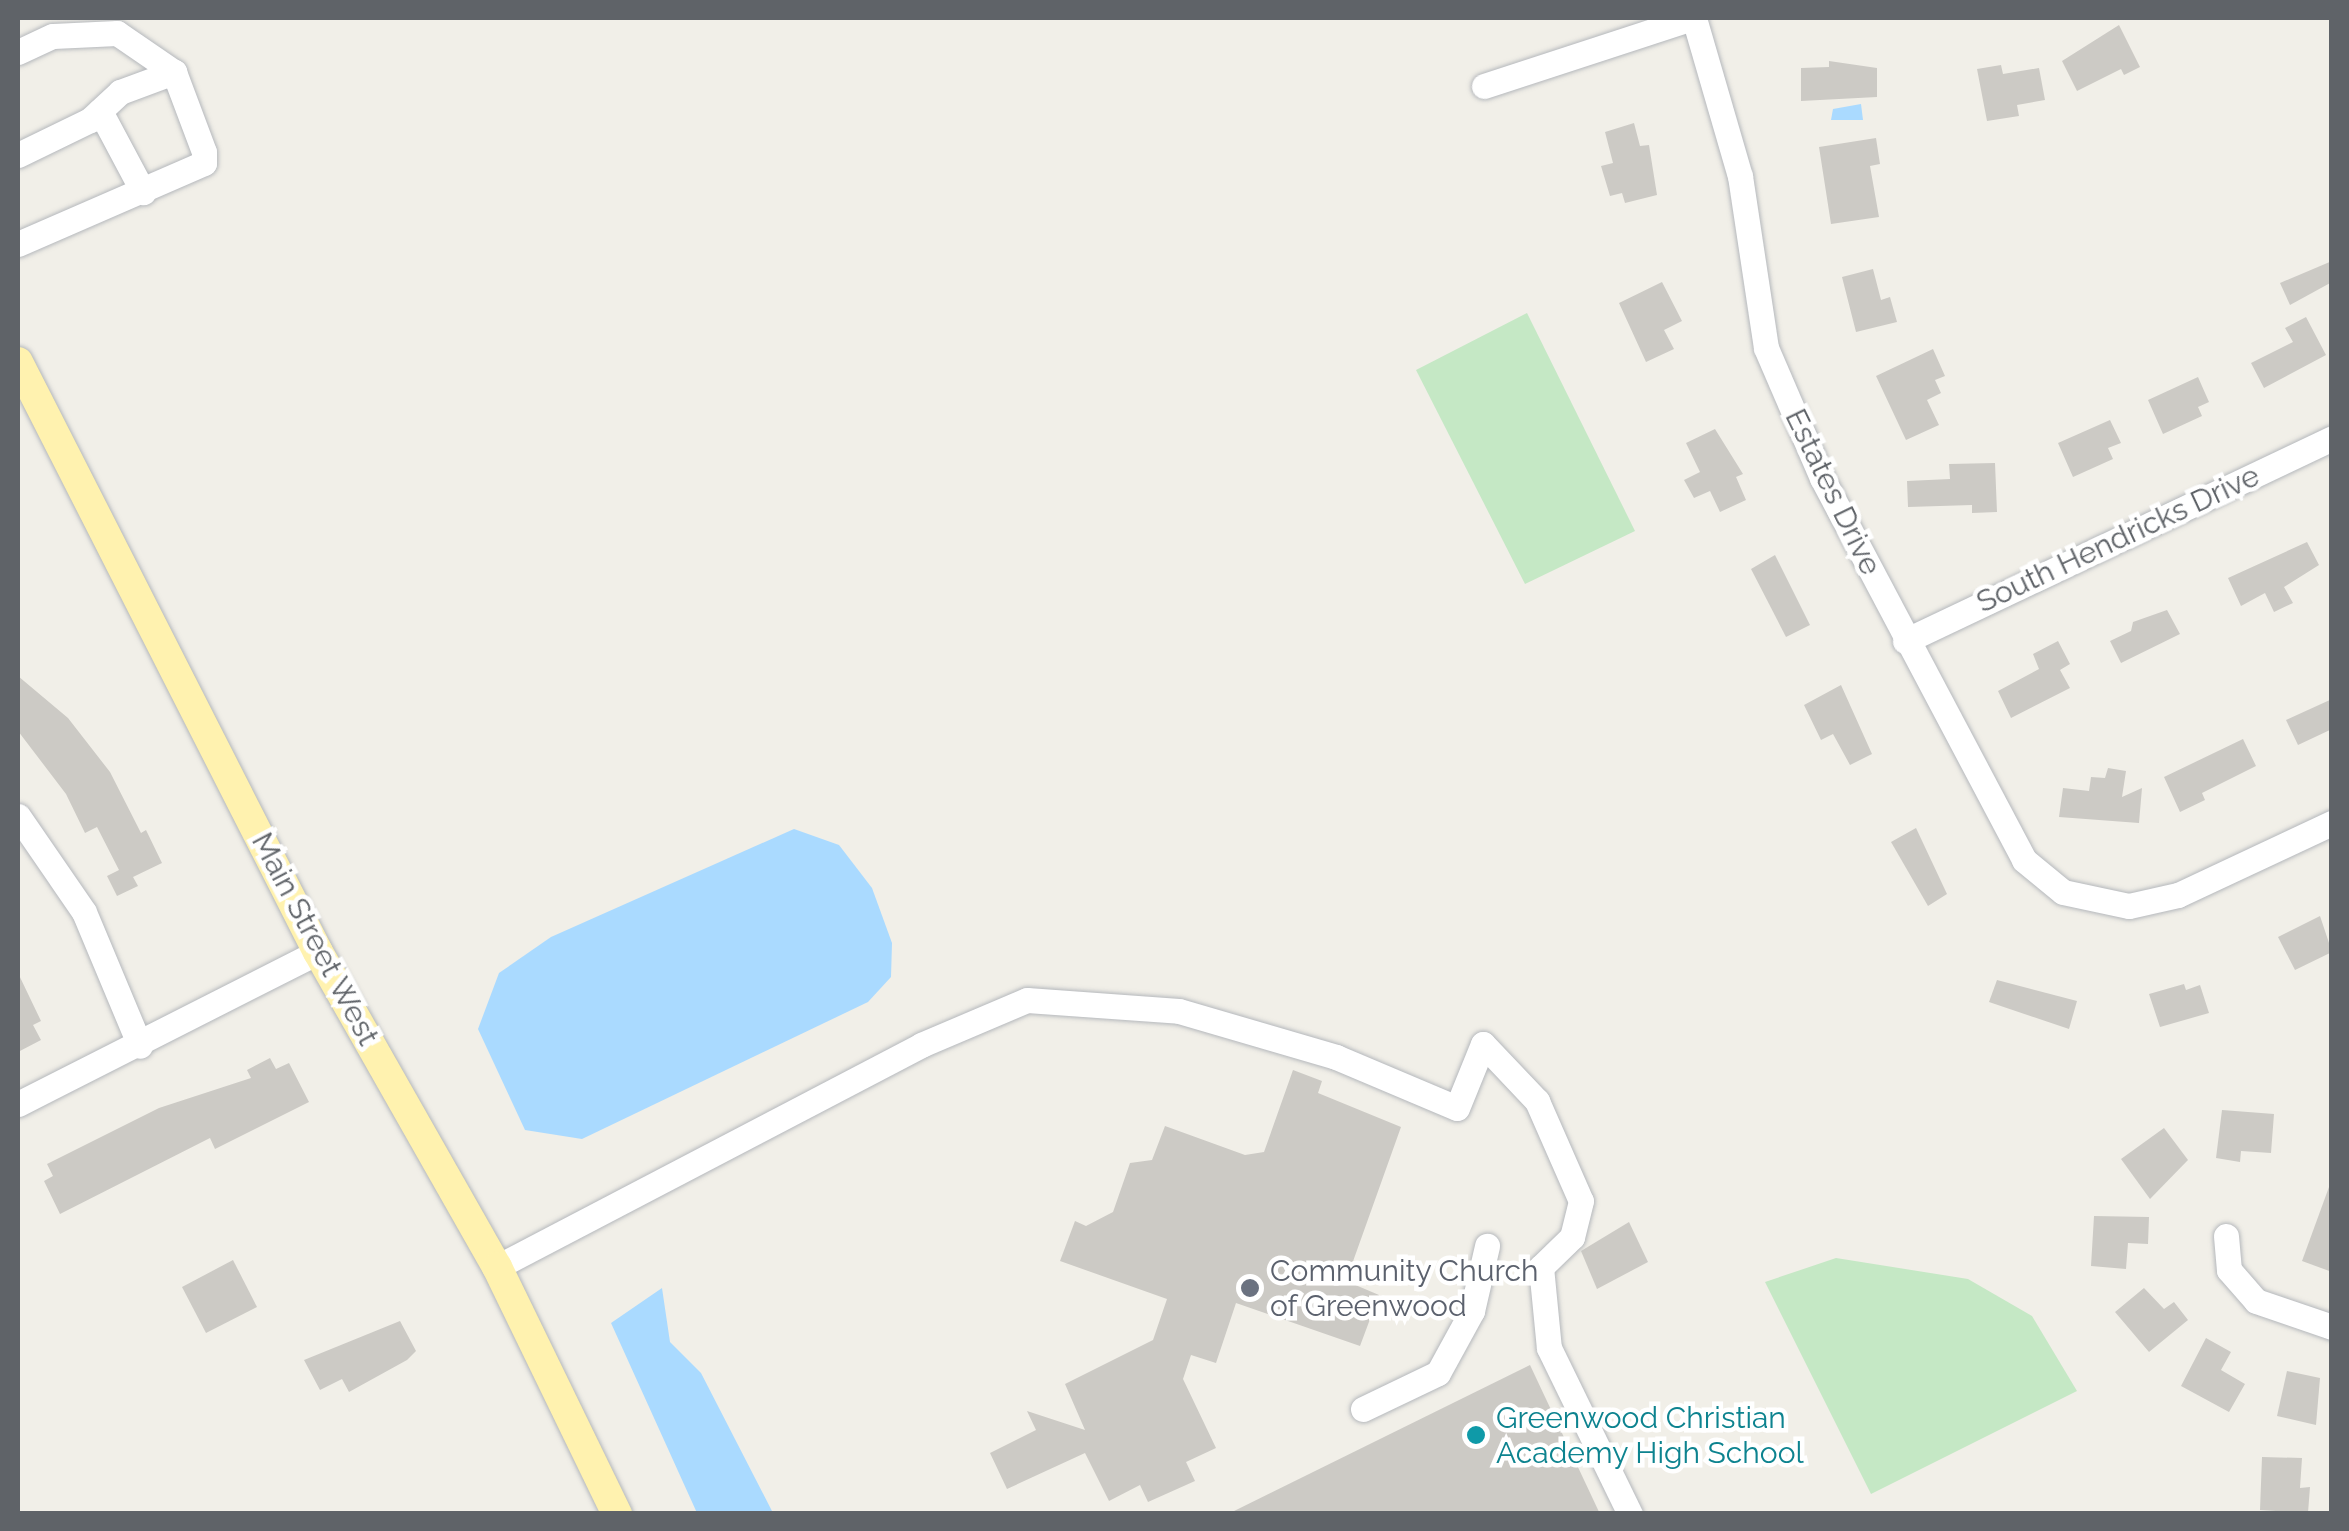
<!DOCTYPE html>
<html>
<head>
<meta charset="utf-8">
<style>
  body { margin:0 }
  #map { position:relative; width:2349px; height:1531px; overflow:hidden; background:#f1efe8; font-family:Raleway,sans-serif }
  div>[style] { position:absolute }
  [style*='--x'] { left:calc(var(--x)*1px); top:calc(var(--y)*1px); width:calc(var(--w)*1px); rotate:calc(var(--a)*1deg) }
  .green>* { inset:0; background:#c5e8c5 }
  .water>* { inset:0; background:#aadaff }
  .building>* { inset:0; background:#cccac5 }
  .roads { filter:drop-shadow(0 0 2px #b5b8bc) drop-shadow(0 0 2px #b5b8bc) }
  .minor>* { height:25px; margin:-12.5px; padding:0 12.5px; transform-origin:12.5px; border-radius:12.5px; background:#fff }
  .major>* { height:30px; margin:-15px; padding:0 15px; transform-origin:15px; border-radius:15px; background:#fff2af }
  .dots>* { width:28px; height:28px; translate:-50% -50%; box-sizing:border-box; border:5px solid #fff; border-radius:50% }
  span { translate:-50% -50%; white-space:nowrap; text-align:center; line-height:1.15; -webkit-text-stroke:9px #fff; paint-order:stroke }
  .street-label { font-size:30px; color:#5f6368 }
  .worship-label { font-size:30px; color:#5b616d }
  .left { translate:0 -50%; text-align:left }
  .culture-label { font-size:30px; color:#0d838f }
  .frame { position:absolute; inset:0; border:20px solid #5f6368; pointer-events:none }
</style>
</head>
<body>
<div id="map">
  <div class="green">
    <i style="clip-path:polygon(1527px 313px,1635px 531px,1525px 584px,1416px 370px)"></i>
    <i style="clip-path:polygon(1836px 1258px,1968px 1279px,2032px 1316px,2077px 1391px,1871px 1494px,1765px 1282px)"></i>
  </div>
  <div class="water">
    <i style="clip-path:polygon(1861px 104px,1863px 120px,1831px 120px,1833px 109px)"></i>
    <i style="clip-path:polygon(794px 829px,839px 845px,872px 888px,892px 943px,891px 977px,868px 1002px,582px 1139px,525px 1130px,478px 1029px,499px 973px,551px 937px)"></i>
    <i style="clip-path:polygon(662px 1288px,670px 1342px,701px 1373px,773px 1513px,697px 1513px,611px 1323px)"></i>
  </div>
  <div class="building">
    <i style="clip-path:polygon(2119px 25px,2140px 67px,2124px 75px,2121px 69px,2077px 91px,2062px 61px)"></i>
    <i style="clip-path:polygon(1829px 61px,1877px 68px,1877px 97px,1801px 101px,1801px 68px,1829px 67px)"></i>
    <i style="clip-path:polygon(2001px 65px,2003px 74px,2039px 68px,2045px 100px,2017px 105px,2019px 116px,1987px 121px,1977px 69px)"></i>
    <i style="clip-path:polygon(1634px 123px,1640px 146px,1649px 145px,1657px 195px,1625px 203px,1622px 193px,1610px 196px,1601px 166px,1613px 163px,1605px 132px)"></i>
    <i style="clip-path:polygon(1876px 138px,1880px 164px,1870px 166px,1879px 217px,1831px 224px,1819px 147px)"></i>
    <i style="clip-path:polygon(2332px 261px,2332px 282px,2290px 305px,2280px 283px)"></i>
    <i style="clip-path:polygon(1873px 269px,1881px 300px,1890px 297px,1897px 322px,1856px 332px,1842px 277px)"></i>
    <i style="clip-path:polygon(1662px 282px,1682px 321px,1664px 330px,1674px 349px,1646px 362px,1619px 303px)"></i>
    <i style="clip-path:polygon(2306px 317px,2326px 355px,2264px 388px,2251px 363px,2293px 342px,2285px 328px)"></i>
    <i style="clip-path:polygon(1933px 349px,1945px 376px,1935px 380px,1941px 393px,1927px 400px,1939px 425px,1906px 440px,1876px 376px)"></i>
    <i style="clip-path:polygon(2198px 377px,2209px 402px,2198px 407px,2202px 416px,2163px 434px,2148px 400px)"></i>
    <i style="clip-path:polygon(2110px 420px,2121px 443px,2108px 448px,2113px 459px,2073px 477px,2058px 443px)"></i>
    <i style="clip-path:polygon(1715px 429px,1743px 474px,1736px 477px,1746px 500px,1720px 512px,1710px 491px,1694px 498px,1684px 480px,1700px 472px,1686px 443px)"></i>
    <i style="clip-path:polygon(1995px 463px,1997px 512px,1972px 513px,1972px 505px,1908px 507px,1907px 481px,1950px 479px,1949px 464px)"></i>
    <i style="clip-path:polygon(2307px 542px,2319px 565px,2284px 587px,2293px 603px,2274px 612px,2265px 593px,2241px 606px,2228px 578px)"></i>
    <i style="clip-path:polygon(1775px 555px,1810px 625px,1786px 637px,1751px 569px)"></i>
    <i style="clip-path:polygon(2167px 610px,2180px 634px,2121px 663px,2110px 641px,2131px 631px,2133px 622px)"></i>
    <i style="clip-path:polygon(2058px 641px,2070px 664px,2060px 670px,2070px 688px,2011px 718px,1998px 691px,2039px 669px,2033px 654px)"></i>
    <i style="clip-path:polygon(18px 676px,68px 718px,110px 772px,141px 833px,146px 830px,162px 863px,133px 877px,138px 886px,117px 896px,107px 876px,119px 870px,97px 827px,85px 833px,66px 794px,18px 731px)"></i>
    <i style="clip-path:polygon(1841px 685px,1872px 754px,1850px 765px,1833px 734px,1821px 740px,1804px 705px)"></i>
    <i style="clip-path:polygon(2332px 699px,2332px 729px,2298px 745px,2286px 720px)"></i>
    <i style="clip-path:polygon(2243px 739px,2256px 766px,2202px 793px,2205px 800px,2180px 812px,2164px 777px)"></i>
    <i style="clip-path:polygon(2108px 768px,2126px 771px,2122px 797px,2142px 788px,2139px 823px,2059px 817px,2063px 788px,2089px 791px,2091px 777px,2105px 778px)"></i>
    <i style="clip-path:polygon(1916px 828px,1947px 894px,1928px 906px,1891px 842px)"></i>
    <i style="clip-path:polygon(2320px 916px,2332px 952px,2295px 970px,2278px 937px)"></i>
    <i style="clip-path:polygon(18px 973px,41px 1021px,33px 1025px,41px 1040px,18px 1052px)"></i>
    <i style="clip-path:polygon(1997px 980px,2077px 1001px,2069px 1029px,1989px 1002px)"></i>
    <i style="clip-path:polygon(2184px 984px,2186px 990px,2200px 985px,2209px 1013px,2160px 1027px,2149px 994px)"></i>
    <i style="clip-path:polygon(270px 1058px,276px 1069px,289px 1063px,309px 1102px,215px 1149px,210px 1138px,60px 1214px,44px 1181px,53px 1176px,47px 1164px,159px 1108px,251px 1078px,247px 1070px)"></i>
    <i style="clip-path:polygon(1293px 1070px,1322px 1081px,1318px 1093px,1401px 1127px,1346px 1281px,1379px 1295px,1360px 1346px,1236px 1303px,1216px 1363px,1191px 1355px,1183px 1379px,1216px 1448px,1186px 1462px,1195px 1481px,1148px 1502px,1140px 1485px,1109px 1501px,1085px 1453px,1007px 1489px,990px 1453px,1036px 1430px,1027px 1411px,1085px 1430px,1065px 1384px,1153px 1340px,1167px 1299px,1060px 1261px,1075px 1221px,1086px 1226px,1113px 1212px,1130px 1163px,1152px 1160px,1165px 1126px,1245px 1155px,1264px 1152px)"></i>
    <i style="clip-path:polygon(2222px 1110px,2274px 1114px,2271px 1153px,2241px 1151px,2240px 1162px,2216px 1158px)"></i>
    <i style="clip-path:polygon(2164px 1128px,2188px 1160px,2150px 1199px,2121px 1159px)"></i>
    <i style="clip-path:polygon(2329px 1187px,2332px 1187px,2332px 1272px,2302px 1261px)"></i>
    <i style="clip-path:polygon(2094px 1216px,2149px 1217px,2148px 1244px,2128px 1243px,2126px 1269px,2091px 1266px)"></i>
    <i style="clip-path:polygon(1629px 1222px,1648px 1262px,1597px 1289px,1581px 1251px)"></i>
    <i style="clip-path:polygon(233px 1260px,257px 1307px,206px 1333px,182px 1287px)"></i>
    <i style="clip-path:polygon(2144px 1288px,2164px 1309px,2174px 1302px,2188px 1320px,2149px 1352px,2115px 1312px)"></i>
    <i style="clip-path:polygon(400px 1321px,416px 1351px,407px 1360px,349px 1392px,342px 1379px,320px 1390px,304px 1360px)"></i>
    <i style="clip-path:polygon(2206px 1338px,2231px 1352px,2221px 1370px,2245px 1384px,2229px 1412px,2181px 1386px)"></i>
    <i style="clip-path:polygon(1530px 1365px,1600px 1514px,1228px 1514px)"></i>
    <i style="clip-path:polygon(2287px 1371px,2320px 1378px,2316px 1425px,2277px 1416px)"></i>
    <i style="clip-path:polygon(2262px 1457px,2302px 1458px,2300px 1488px,2310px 1487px,2308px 1513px,2260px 1510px)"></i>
  </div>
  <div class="roads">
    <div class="minor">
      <i style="--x:1694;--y:18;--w:165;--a:73.8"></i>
      <i style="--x:1740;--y:176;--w:174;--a:81.4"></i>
      <i style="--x:1766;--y:348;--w:142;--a:66.7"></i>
      <i style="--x:1822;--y:478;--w:432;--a:62.1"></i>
      <i style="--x:2024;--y:860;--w:50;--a:39.4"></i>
      <i style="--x:2063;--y:892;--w:67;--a:12"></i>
      <i style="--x:2129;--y:906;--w:50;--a:-12.7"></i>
      <i style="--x:2178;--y:895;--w:170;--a:-25.1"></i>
      <i style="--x:18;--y:52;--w:38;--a:-25"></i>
      <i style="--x:53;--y:36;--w:64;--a:-2.7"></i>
      <i style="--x:117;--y:33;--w:69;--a:34.4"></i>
      <i style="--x:174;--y:72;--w:85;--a:69.4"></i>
      <i style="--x:204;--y:152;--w:11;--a:90"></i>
      <i style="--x:204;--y:163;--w:203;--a:156.5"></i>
      <i style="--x:1484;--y:86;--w:219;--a:-18.1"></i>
      <i style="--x:100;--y:111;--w:92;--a:62"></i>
      <i style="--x:18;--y:155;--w:80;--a:-25.9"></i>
      <i style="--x:90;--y:120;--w:41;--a:-43"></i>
      <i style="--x:120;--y:92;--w:58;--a:-20.3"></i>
      <i style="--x:1905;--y:641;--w:473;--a:-25.4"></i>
      <i style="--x:18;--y:816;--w:116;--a:55.5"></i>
      <i style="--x:84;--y:912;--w:145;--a:67.3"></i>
      <i style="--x:18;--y:1104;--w:336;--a:-26.9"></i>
      <i style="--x:2226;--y:1236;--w:34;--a:85"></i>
      <i style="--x:2229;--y:1270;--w:41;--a:48.9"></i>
      <i style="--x:2256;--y:1301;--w:80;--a:18.9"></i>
      <i style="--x:497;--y:1267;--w:479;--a:-27.6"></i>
      <i style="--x:921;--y:1045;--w:115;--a:-23"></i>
      <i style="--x:1027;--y:1000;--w:152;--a:4.1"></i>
      <i style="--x:1179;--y:1011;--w:164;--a:16.3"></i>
      <i style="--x:1336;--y:1057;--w:131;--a:22.9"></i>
      <i style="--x:1457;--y:1108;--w:69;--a:-67.9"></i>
      <i style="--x:1483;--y:1044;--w:79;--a:46.5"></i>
      <i style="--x:1537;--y:1101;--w:109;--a:66.3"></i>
      <i style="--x:1581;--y:1201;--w:37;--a:104"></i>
      <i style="--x:1572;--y:1237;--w:43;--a:135.9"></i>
      <i style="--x:1541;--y:1267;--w:81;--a:84.4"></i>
      <i style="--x:1549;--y:1348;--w:185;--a:64"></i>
      <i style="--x:1363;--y:1409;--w:83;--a:-25.6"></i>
      <i style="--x:1438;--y:1373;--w:71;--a:-61.3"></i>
      <i style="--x:1472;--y:1311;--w:67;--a:-77"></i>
    </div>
    <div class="major">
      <i style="--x:18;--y:362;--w:662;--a:63.05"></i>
      <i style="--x:318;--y:952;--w:362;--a:60.4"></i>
      <i style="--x:497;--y:1267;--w:275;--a:64.1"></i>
    </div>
  </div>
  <div class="dots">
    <i style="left:1250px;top:1288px;background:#6b7280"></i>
    <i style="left:1476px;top:1435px;background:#0f9aa8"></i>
  </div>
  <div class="street-label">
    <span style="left:1833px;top:492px;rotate:64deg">Estates Drive</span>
    <span style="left:2118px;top:539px;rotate:-25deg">South Hendricks Drive</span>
    <span style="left:315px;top:939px;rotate:62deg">Main Street West</span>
  </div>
  <div class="worship-label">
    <span class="left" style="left:1270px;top:1288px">Community Church<br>of Greenwood</span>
  </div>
  <div class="culture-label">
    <span class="left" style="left:1496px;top:1435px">Greenwood Christian<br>Academy High School</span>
  </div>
  <div class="frame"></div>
</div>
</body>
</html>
